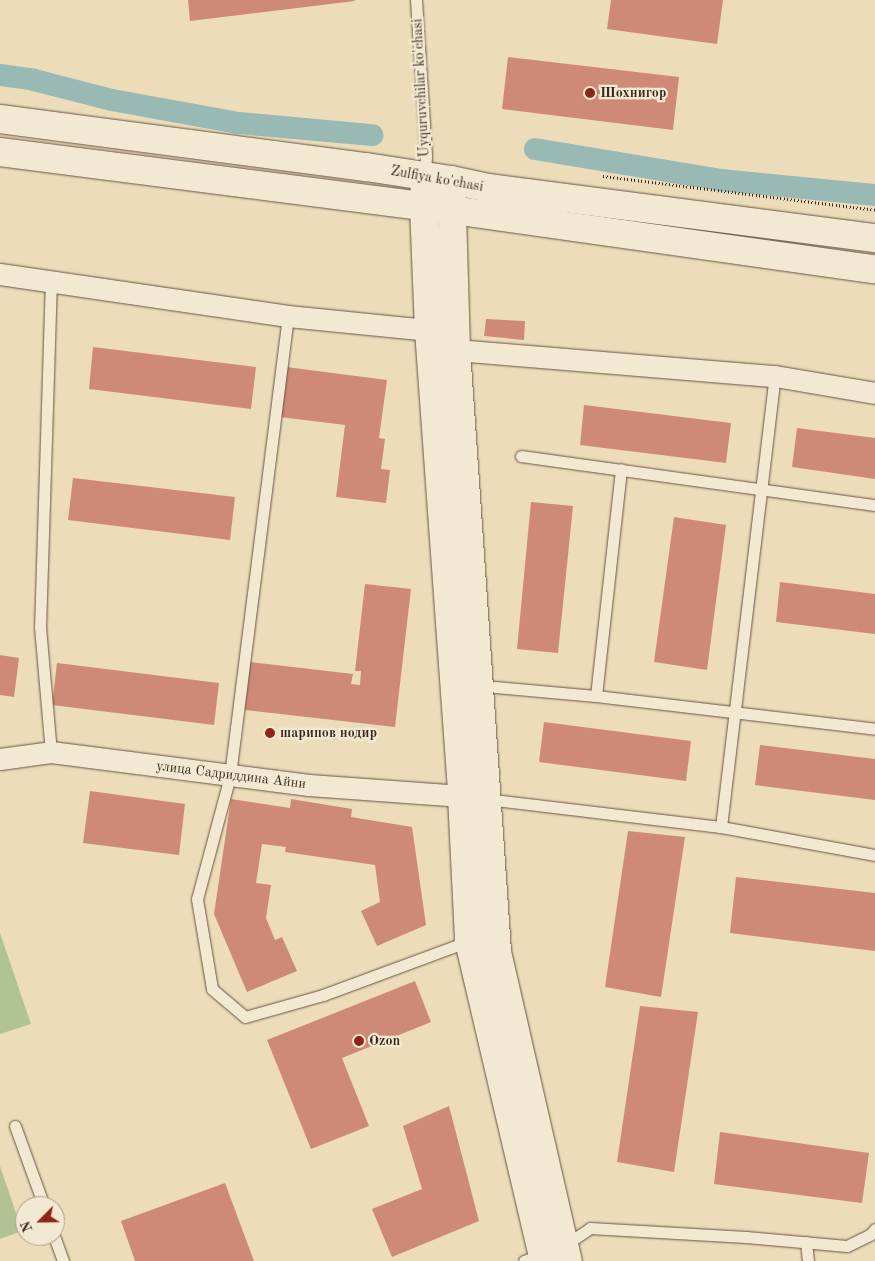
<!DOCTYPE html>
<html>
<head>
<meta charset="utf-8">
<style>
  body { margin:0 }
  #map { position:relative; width:875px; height:1261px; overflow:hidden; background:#ecdcb9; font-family:"Old Standard TT",serif }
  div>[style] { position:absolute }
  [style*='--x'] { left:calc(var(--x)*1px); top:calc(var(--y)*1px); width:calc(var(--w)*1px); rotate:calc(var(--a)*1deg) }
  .green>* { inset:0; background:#b1c295 }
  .canal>* { height:22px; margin:-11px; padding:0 11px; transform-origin:11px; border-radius:11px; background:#99bab4 }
  .building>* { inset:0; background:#cf8a77 }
  .path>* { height:3px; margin-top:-1.5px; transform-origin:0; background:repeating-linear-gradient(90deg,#39271f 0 1px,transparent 0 3.5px) }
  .roads { filter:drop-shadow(0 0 1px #665446) drop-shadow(0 0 1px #665446) }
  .service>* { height:11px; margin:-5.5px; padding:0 5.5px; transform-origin:5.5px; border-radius:5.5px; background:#f3e8d2 }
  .minor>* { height:21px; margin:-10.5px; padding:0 10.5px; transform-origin:10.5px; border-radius:10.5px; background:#f3e8d2 }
  .secondary>* { height:28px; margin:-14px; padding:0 14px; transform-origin:14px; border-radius:14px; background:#f3e8d2 }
  .dots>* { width:14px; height:14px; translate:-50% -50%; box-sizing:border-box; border:2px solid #f3e8d2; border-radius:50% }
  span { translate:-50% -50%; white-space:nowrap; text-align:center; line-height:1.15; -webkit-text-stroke:4.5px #f3e8d2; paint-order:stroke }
  .street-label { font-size:14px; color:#39271f }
  .poi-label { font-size:14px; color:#39271f; font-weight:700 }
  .left { translate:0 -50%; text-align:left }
  .north { position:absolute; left:15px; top:1196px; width:50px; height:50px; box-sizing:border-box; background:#f3e8d2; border:1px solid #a99b8a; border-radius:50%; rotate:247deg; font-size:14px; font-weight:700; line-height:20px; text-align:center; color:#39271f }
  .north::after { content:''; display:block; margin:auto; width:18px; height:22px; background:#8f2418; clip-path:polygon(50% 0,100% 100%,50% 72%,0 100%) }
</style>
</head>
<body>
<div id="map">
  <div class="green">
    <i style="clip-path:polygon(0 933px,31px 1024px,0 1034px)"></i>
    <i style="clip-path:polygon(0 1166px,22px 1231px,0 1239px)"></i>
  </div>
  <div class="canal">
    <i style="--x:0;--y:75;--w:34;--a:8"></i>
    <i style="--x:34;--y:80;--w:81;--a:14.4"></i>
    <i style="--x:112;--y:100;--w:129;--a:10.3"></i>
    <i style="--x:239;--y:123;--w:134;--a:5.2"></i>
    <i style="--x:535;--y:149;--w:189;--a:9.5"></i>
    <i style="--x:721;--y:180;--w:155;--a:5.6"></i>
  </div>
  <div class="building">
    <i style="clip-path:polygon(188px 0,354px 0,355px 1px,190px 21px)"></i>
    <i style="clip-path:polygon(611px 0,723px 0,717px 44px,607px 29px)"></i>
    <i style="clip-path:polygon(508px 57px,679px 77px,673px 130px,502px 109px)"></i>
    <i style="clip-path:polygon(486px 319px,525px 321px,524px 340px,484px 336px)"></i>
    <i style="clip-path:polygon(93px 347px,256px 367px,251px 409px,89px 389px)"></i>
    <i style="clip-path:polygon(286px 367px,387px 380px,379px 438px,385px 439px,381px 469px,390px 470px,386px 503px,336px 497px,345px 425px,280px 417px)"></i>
    <i style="clip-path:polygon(584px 405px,731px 423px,726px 463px,580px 445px)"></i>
    <i style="clip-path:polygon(797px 428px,875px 438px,875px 479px,792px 467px)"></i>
    <i style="clip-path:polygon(73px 478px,235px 497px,230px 540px,68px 520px)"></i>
    <i style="clip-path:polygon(531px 502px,573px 506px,558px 653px,517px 649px)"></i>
    <i style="clip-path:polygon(674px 517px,726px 525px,707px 670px,654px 662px)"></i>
    <i style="clip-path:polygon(780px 582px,875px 594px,875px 634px,776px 622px)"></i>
    <i style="clip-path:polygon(365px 584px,411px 589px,395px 727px,245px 710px,250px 662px,353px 674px,351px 684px,360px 685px,361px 671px,355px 671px)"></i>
    <i style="clip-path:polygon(0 655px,19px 658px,14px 697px,0 695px)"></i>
    <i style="clip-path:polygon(57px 663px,219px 683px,214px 725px,52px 705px)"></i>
    <i style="clip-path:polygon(544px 722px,691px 741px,686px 781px,539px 762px)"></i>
    <i style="clip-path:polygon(760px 745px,875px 759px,875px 800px,755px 785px)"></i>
    <i style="clip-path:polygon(90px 791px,185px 804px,179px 855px,83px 843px)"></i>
    <i style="clip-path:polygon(231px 799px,290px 808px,291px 799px,352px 809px,351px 817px,412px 827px,426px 925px,377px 946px,361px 911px,380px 902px,375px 865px,285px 852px,286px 847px,262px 844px,256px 883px,271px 885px,266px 918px,275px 940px,282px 937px,297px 971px,247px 992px,214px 914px)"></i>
    <i style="clip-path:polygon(628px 831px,685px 837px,661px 997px,605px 987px)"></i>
    <i style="clip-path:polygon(736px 877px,875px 893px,875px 951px,730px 933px)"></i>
    <i style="clip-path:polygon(415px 981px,431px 1022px,342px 1058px,369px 1126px,311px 1149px,267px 1040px)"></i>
    <i style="clip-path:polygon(640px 1006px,698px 1012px,674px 1172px,617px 1162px)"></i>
    <i style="clip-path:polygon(449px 1106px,479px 1221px,392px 1257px,372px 1209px,422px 1189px,403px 1126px)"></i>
    <i style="clip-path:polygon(720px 1132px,869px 1153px,862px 1203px,714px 1184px)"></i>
    <i style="clip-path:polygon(225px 1183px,254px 1261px,135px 1261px,121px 1221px)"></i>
  </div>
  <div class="path">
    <i style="--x:603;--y:176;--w:274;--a:7.1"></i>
  </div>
  <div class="roads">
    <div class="service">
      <i style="--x:416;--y:0;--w:156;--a:86.3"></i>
      <i style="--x:426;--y:156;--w:21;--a:93"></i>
      <i style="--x:51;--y:279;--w:348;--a:91.8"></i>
      <i style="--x:40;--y:627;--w:125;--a:85"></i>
      <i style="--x:288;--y:316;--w:464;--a:97.2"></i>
      <i style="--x:230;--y:776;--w:127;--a:105"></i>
      <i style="--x:197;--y:899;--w:91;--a:80.5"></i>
      <i style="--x:212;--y:989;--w:43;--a:40.3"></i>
      <i style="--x:245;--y:1017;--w:81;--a:-15.8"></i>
      <i style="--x:323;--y:995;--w:156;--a:-20.3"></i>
      <i style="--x:521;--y:456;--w:357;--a:7.9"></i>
      <i style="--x:495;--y:687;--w:101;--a:5.1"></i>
      <i style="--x:596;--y:696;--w:281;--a:6.7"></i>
      <i style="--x:596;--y:696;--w:228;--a:-83.7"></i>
      <i style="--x:486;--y:799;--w:237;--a:6.8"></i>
      <i style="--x:721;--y:827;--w:157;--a:10.3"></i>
      <i style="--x:721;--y:827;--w:454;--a:-83.2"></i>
      <i style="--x:15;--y:1126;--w:85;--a:70.1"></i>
      <i style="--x:54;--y:1236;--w:27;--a:70"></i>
      <i style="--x:806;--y:1242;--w:19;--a:84"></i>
      <i style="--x:565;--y:1245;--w:30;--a:-34"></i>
      <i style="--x:590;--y:1228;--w:156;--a:3.3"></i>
      <i style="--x:746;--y:1237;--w:101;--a:5.1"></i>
      <i style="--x:847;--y:1246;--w:25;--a:-26"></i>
      <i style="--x:870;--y:1235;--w:8;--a:-50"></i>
      <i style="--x:524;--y:1261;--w:20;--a:-20"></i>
    </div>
    <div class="minor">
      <i style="--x:0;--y:274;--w:291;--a:8.3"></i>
      <i style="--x:288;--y:316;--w:142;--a:5.7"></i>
      <i style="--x:456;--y:350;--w:320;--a:4.7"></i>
      <i style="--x:775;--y:376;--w:101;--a:9.6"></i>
      <i style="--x:0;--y:759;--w:51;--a:-7.8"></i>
      <i style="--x:51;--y:752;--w:260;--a:7.3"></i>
      <i style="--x:309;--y:785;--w:153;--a:4.1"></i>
    </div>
    <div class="secondary">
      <i style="--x:0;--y:119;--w:369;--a:7.5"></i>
      <i style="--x:366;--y:167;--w:86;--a:8.7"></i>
      <i style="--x:451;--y:180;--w:38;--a:12"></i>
      <i style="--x:488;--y:188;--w:390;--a:7.4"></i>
      <i style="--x:0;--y:152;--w:427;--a:7.3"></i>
      <i style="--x:424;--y:206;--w:455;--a:8"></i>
      <i style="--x:425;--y:177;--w:29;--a:92"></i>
      <i style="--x:424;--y:206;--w:124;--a:87.7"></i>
      <i style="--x:429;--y:330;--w:467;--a:85.9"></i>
      <i style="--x:462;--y:796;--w:145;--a:87.2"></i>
      <i style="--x:469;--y:941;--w:329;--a:76.8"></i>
      <i style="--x:451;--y:180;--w:170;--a:88.3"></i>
      <i style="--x:456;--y:350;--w:603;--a:86.1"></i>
      <i style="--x:497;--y:952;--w:317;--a:77.1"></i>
    </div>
  </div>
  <div class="dots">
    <i style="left:590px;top:93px;background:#8f2418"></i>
    <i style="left:270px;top:733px;background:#8f2418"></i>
    <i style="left:359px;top:1041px;background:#8f2418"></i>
  </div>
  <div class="street-label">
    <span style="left:421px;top:88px;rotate:-93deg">Uyquruvchilar ko'chasi</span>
    <span style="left:437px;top:179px;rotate:10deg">Zulfiya ko'chasi</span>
    <span style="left:231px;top:775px;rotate:7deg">улица Садриддина Айни</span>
  </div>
  <div class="poi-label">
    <span class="left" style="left:600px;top:93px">Шохнигор</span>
    <span class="left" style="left:280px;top:733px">шарипов нодир</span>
    <span class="left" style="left:369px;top:1041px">Ozon</span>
  </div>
  <div class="north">N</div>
</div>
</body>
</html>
